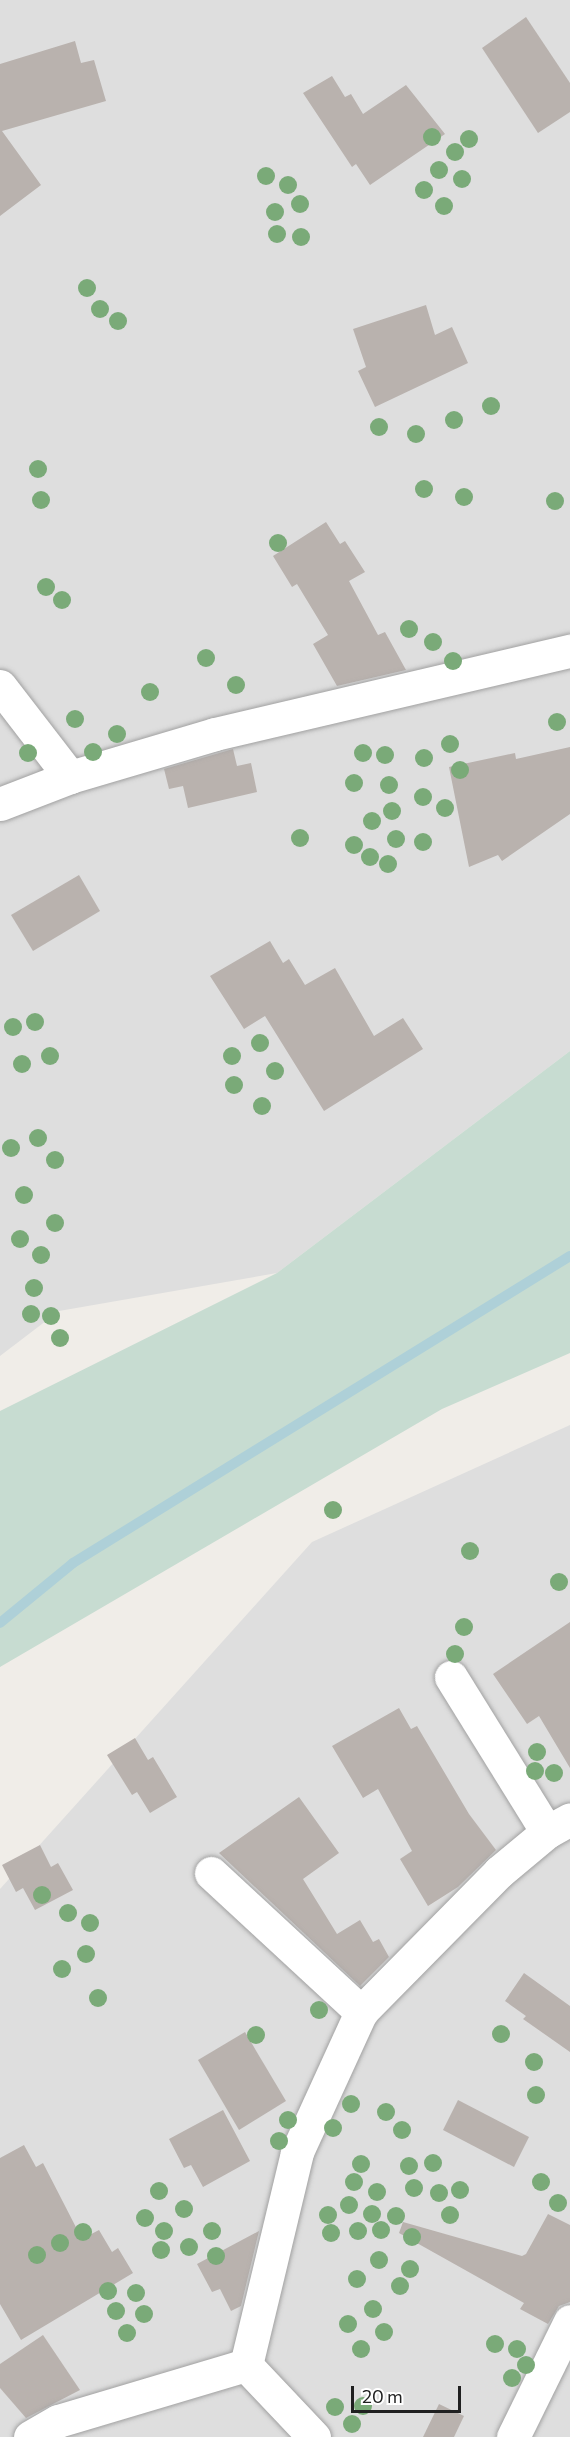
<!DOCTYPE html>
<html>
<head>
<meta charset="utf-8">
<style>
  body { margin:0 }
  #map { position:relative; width:570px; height:2437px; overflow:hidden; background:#f0ede8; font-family:Commissioner,sans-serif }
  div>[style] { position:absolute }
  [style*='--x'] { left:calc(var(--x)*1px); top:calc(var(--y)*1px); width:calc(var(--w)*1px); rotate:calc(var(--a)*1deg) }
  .residential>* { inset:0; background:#dedede }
  .wetland>* { inset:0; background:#c7dcd1 }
  .stream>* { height:10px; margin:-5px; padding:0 5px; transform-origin:5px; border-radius:5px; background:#aed0d8 }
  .building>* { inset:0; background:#b9b2ae }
  .roads { filter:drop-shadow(0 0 2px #a1a1a1) drop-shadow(0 0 2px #a1a1a1) }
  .minor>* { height:33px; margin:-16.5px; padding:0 16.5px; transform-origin:16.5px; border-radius:16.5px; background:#fff }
  .trees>* { width:18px; height:18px; margin:-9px; border-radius:50%; background:#7aaa78 }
  span { translate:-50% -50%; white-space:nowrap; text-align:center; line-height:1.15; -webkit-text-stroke:4.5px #fff; paint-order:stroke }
  .scale { position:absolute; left:351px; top:2386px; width:110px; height:27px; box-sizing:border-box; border:3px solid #202020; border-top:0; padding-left:8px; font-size:18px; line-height:21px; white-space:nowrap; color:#202020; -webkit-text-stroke:4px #fff; paint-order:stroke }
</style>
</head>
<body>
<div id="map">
  <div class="residential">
    <i style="clip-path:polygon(0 0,570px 0,570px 1051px,277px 1273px,59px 1311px,0 1356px)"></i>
    <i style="clip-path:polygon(570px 1425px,570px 2437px,0 2437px,0 1889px,312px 1542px)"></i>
  </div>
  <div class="wetland">
    <i style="clip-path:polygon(570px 1051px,570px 1353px,442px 1409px,0 1667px,0 1411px,277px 1273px)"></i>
  </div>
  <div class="stream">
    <i style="--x:0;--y:1623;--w:94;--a:-39.4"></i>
    <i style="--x:73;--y:1563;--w:584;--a:-31.7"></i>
  </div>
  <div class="building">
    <i style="clip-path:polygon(526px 17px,570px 83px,570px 112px,538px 133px,482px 48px)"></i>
    <i style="clip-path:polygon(75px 41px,81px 63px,94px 60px,106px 101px,2px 131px,41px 185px,0 216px,0 64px)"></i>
    <i style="clip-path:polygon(332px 76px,345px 97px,351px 94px,363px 114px,406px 85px,445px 134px,370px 185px,356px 164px,352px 167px,303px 93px)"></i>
    <i style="clip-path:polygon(426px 305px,435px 335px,452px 327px,468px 363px,375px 407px,358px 371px,366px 367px,353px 329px)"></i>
    <i style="clip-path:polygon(326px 522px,340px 544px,345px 541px,365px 572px,349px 581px,378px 635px,385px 632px,406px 670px,337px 686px,313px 644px,328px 635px,297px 584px,292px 587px,273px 556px)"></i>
    <i style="clip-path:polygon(570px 747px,570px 814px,502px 861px,498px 855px,469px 867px,449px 767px,515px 753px,516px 759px)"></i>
    <i style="clip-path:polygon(233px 749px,237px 766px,251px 763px,257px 792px,188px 808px,183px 786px,169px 789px,164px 769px)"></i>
    <i style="clip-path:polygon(79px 875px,100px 911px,33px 951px,11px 915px)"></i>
    <i style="clip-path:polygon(270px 941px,283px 963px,289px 959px,305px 985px,335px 968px,374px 1036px,403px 1018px,423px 1049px,324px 1111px,265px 1016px,244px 1029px,210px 976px)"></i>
    <i style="clip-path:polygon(570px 1622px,570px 1768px,539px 1716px,527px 1724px,493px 1674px)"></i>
    <i style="clip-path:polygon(399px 1708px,411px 1729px,417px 1726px,469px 1814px,496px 1850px,458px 1887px,428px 1906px,400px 1859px,412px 1851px,378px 1789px,363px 1798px,332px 1746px)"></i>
    <i style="clip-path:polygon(135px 1738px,148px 1760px,153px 1757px,177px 1797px,150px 1813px,137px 1792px,132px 1795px,107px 1755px)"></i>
    <i style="clip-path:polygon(299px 1797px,339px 1853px,303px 1879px,337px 1934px,360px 1920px,373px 1942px,379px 1939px,389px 1957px,360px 1986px,219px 1853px)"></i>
    <i style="clip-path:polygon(40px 1845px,51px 1867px,58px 1863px,73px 1890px,35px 1910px,23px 1888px,16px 1892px,2px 1865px)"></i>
    <i style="clip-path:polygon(524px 1973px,570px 2006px,570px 2052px,523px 2019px,526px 2016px,505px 2001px)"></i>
    <i style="clip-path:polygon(245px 2032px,286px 2101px,239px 2130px,198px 2060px)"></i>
    <i style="clip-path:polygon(458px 2100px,529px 2137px,514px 2167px,443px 2130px)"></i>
    <i style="clip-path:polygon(223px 2110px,250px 2161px,203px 2187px,191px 2165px,184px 2168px,169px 2139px)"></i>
    <i style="clip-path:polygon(24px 2145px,36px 2167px,43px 2163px,82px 2239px,99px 2230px,112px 2252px,118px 2248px,133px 2273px,21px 2340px,0 2304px,0 2158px)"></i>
    <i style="clip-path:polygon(548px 2214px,570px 2225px,570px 2302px,559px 2306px,548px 2324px,520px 2309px,524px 2303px,399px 2233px,403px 2222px,522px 2256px,526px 2254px)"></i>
    <i style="clip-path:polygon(259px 2231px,241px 2306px,231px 2311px,220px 2289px,212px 2292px,197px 2264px)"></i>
    <i style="clip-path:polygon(43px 2335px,80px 2390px,26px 2418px,0 2388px,0 2364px)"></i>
    <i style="clip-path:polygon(439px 2404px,464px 2416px,454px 2437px,423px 2437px)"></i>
  </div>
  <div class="roads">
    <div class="minor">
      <i style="--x:0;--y:686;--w:115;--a:52.4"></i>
      <i style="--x:0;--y:804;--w:75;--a:-21.1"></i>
      <i style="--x:70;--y:777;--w:151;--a:-16.5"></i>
      <i style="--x:215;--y:734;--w:365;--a:-13.2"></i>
      <i style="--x:451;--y:1677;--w:182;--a:58.2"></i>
      <i style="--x:211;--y:1873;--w:205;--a:42.8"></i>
      <i style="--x:30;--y:2437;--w:32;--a:-30"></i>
      <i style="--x:58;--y:2421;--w:196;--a:-16.6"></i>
      <i style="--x:314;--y:2437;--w:99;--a:-133.4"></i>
      <i style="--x:246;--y:2365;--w:219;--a:-76.5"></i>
      <i style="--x:297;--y:2152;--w:154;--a:-65.4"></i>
      <i style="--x:361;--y:2012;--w:197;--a:-45.4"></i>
      <i style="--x:499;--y:1872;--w:62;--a:-39.8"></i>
      <i style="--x:547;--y:1832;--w:26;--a:-29"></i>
      <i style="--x:513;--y:2437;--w:129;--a:-63.8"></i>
    </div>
  </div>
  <div class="trees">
    <i style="left:432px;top:137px"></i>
    <i style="left:469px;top:139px"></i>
    <i style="left:455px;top:152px"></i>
    <i style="left:439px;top:170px"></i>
    <i style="left:266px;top:176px"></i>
    <i style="left:462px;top:179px"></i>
    <i style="left:288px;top:185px"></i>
    <i style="left:424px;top:190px"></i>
    <i style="left:300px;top:204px"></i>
    <i style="left:444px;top:206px"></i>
    <i style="left:275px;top:212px"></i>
    <i style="left:277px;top:234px"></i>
    <i style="left:301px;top:237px"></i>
    <i style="left:87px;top:288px"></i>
    <i style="left:100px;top:309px"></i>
    <i style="left:118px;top:321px"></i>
    <i style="left:491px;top:406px"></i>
    <i style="left:454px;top:420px"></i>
    <i style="left:379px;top:427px"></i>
    <i style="left:416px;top:434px"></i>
    <i style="left:38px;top:469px"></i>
    <i style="left:424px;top:489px"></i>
    <i style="left:464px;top:497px"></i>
    <i style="left:41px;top:500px"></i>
    <i style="left:555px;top:501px"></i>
    <i style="left:278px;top:543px"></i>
    <i style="left:46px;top:587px"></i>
    <i style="left:62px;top:600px"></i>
    <i style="left:409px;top:629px"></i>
    <i style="left:433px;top:642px"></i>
    <i style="left:206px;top:658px"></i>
    <i style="left:453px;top:661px"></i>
    <i style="left:236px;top:685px"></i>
    <i style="left:150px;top:692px"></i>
    <i style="left:75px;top:719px"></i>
    <i style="left:557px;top:722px"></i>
    <i style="left:117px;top:734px"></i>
    <i style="left:450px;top:744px"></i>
    <i style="left:93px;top:752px"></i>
    <i style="left:28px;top:753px"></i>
    <i style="left:363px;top:753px"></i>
    <i style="left:385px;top:755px"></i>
    <i style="left:424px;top:758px"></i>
    <i style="left:460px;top:770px"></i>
    <i style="left:354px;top:783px"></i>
    <i style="left:389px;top:785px"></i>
    <i style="left:423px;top:797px"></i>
    <i style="left:445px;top:808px"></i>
    <i style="left:392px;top:811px"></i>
    <i style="left:372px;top:821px"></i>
    <i style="left:300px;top:838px"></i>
    <i style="left:396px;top:839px"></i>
    <i style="left:423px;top:842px"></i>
    <i style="left:354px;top:845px"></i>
    <i style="left:370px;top:857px"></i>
    <i style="left:388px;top:864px"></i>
    <i style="left:35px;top:1022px"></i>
    <i style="left:13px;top:1027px"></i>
    <i style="left:260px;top:1043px"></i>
    <i style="left:50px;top:1056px"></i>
    <i style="left:232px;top:1056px"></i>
    <i style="left:22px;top:1064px"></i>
    <i style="left:275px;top:1071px"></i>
    <i style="left:234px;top:1085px"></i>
    <i style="left:262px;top:1106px"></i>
    <i style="left:38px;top:1138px"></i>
    <i style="left:11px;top:1148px"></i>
    <i style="left:55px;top:1160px"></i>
    <i style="left:24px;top:1195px"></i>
    <i style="left:55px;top:1223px"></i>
    <i style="left:20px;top:1239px"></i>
    <i style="left:41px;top:1255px"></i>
    <i style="left:34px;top:1288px"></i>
    <i style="left:31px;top:1314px"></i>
    <i style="left:51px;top:1316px"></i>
    <i style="left:60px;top:1338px"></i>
    <i style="left:333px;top:1510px"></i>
    <i style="left:470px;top:1551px"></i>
    <i style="left:559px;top:1582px"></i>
    <i style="left:464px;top:1627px"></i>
    <i style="left:455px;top:1654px"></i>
    <i style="left:537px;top:1752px"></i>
    <i style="left:535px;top:1771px"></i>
    <i style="left:554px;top:1773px"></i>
    <i style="left:42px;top:1895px"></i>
    <i style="left:68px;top:1913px"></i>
    <i style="left:90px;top:1923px"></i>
    <i style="left:86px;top:1954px"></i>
    <i style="left:62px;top:1969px"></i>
    <i style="left:98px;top:1998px"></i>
    <i style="left:319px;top:2010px"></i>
    <i style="left:501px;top:2034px"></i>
    <i style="left:256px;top:2035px"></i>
    <i style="left:534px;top:2062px"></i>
    <i style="left:536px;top:2095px"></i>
    <i style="left:351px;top:2104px"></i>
    <i style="left:386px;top:2112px"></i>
    <i style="left:288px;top:2120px"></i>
    <i style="left:333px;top:2128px"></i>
    <i style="left:402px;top:2130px"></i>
    <i style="left:279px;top:2141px"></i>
    <i style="left:433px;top:2163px"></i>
    <i style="left:361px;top:2164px"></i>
    <i style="left:409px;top:2166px"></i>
    <i style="left:354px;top:2182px"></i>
    <i style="left:541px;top:2182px"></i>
    <i style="left:414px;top:2188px"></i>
    <i style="left:460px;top:2190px"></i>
    <i style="left:159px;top:2191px"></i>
    <i style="left:377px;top:2192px"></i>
    <i style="left:439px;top:2193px"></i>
    <i style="left:558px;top:2203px"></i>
    <i style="left:349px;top:2205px"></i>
    <i style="left:184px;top:2209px"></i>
    <i style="left:372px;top:2214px"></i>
    <i style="left:328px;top:2215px"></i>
    <i style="left:450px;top:2215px"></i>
    <i style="left:396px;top:2216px"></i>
    <i style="left:145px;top:2218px"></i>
    <i style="left:381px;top:2230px"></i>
    <i style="left:164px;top:2231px"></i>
    <i style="left:212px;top:2231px"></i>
    <i style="left:358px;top:2231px"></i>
    <i style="left:83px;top:2232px"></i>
    <i style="left:331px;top:2233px"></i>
    <i style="left:412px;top:2237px"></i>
    <i style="left:60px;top:2243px"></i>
    <i style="left:189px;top:2247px"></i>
    <i style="left:161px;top:2250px"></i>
    <i style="left:37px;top:2255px"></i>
    <i style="left:216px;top:2256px"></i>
    <i style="left:379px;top:2260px"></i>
    <i style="left:410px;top:2269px"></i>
    <i style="left:357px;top:2279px"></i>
    <i style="left:400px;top:2286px"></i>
    <i style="left:108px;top:2291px"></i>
    <i style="left:136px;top:2293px"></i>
    <i style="left:373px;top:2309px"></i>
    <i style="left:116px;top:2311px"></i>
    <i style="left:144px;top:2314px"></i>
    <i style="left:348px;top:2324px"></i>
    <i style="left:384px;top:2332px"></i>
    <i style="left:127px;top:2333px"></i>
    <i style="left:495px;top:2344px"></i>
    <i style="left:361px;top:2349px"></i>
    <i style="left:517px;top:2349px"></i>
    <i style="left:526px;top:2365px"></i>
    <i style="left:512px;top:2378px"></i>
    <i style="left:363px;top:2406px"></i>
    <i style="left:335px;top:2407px"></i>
    <i style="left:352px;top:2424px"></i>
  </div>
  <div class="scale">20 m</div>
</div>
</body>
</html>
